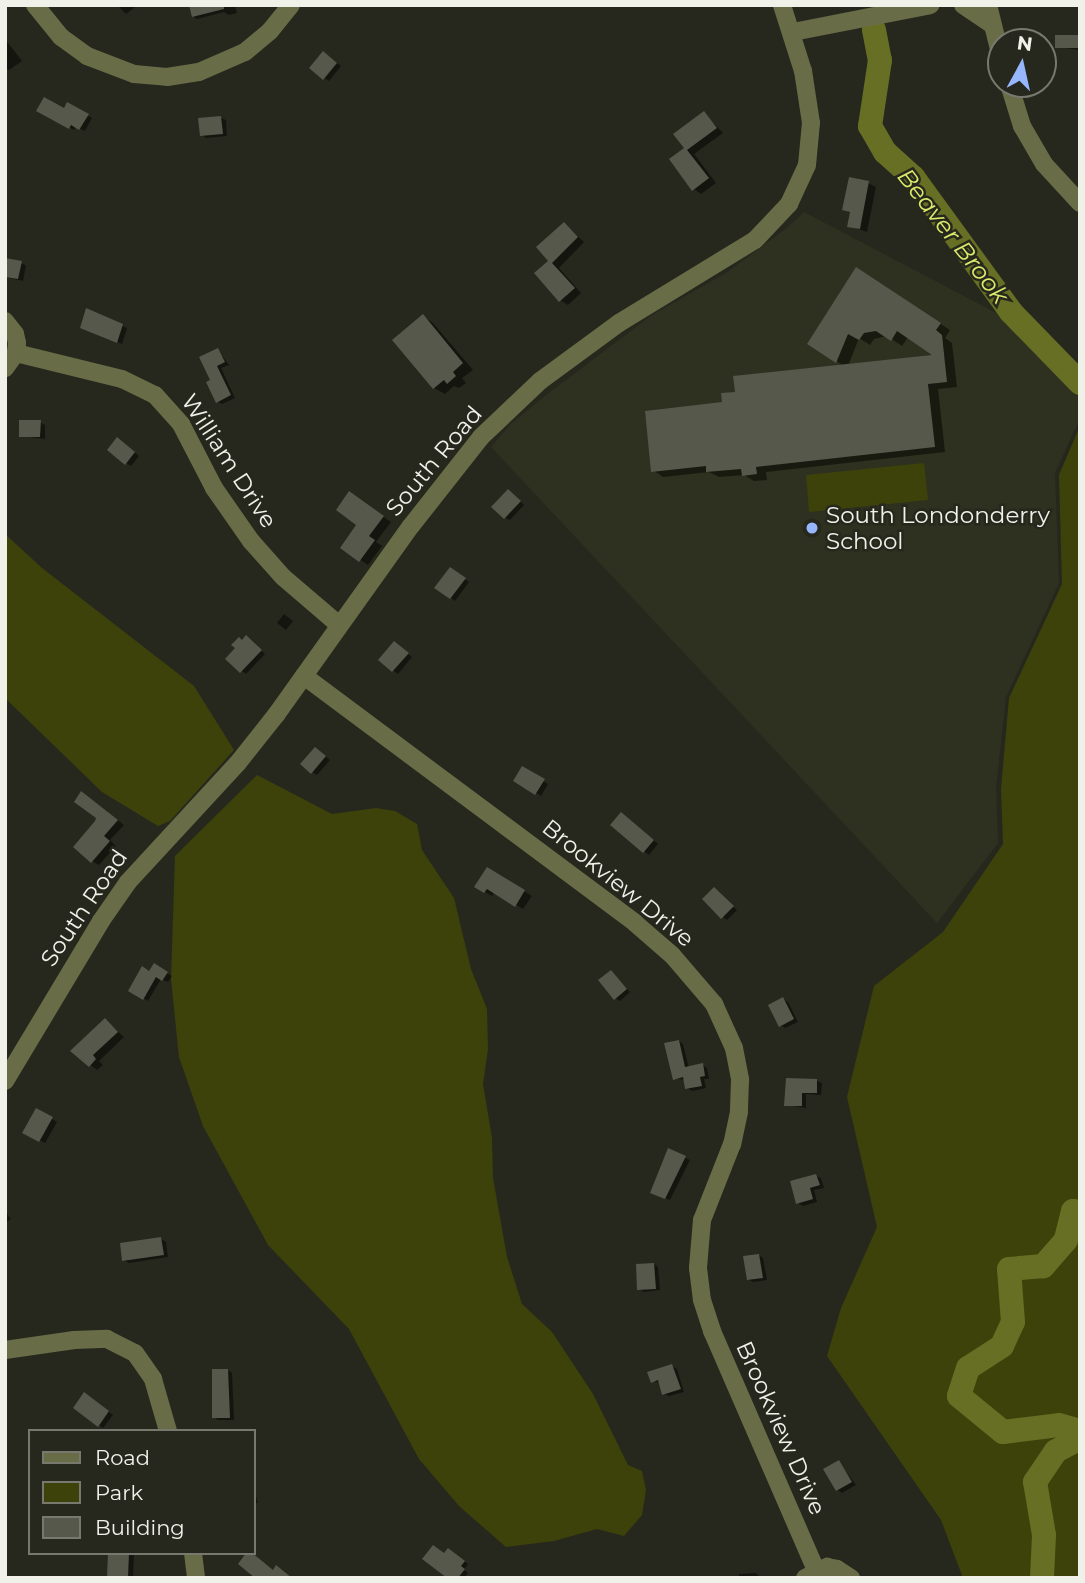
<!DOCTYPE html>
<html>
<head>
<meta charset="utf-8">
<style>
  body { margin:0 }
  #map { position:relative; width:1085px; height:1583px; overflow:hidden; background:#27281d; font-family:Montserrat,sans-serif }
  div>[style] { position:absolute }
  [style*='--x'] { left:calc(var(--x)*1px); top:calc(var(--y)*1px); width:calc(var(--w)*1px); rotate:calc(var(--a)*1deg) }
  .built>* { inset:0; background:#2e311f }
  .green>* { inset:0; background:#3d420a }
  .shadow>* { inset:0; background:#0007 }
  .river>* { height:24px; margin:-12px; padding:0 12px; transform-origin:12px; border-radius:12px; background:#666f24 }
  .building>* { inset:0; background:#55584b }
  .minor>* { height:18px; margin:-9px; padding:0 9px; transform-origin:9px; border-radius:9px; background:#686d48 }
  .dots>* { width:19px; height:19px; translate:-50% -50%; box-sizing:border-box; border:4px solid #27281d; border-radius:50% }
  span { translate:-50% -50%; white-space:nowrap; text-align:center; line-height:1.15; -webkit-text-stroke:5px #27281d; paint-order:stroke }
  .street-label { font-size:23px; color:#f0f2ea }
  .poi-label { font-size:23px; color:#f0f2ea }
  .left { translate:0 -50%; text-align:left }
  .water-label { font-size:24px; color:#dbea6a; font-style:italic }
  .frame { position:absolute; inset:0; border:7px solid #f0f2ea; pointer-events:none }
  .legend { position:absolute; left:28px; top:1429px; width:228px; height:126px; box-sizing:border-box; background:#27281d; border:2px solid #77796f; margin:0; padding:9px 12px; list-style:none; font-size:21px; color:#f0f2ea }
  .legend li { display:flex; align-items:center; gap:14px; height:35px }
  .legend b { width:35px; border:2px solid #77796f }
  .north { position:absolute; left:987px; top:28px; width:70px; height:70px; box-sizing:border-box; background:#27281d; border:2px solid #77796f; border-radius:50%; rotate:8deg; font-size:19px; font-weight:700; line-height:28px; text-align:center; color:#f0f2ea }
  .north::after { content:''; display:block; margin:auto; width:24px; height:32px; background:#96b6fd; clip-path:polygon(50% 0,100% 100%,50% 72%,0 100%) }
</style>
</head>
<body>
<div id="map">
  <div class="built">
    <i style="clip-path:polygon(804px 212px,1002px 316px,1080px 398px,1080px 418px,1055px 473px,1059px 583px,1006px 697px,996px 788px,998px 843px,937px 923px,491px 447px,512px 423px,550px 392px,652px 315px,726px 273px,787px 228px)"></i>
  </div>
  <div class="green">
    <i style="clip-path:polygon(1080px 426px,1080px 1578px,963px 1578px,941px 1520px,827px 1356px,841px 1308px,877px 1227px,847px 1097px,874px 986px,943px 932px,1003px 844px,1001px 789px,1009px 698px,1062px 584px,1059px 475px)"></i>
    <i style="clip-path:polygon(924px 463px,928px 500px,809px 512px,806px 475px)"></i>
    <i style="clip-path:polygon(5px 534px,42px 568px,194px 686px,234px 750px,170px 821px,158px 826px,102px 792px,5px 698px)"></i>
    <i style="clip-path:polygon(257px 775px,332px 814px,376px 808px,395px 811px,417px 824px,422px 850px,454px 898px,471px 969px,487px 1009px,488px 1049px,483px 1084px,492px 1138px,493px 1178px,507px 1257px,522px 1304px,552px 1332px,593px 1394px,628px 1465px,642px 1471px,646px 1490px,642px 1515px,624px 1536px,597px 1529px,554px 1541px,506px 1547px,459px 1506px,419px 1459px,349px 1329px,268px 1245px,203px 1126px,179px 1057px,171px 979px,175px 856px)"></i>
  </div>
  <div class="shadow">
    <i style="clip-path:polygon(117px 5px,138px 5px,126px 14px)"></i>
    <i style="clip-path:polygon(191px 5px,235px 5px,237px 13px,229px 15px,224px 12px,197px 19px,193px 16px)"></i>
    <i style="clip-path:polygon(1078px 37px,1080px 50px,1057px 47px)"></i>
    <i style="clip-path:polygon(5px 39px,22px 61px,9px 70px,5px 67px)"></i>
    <i style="clip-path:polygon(328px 56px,341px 66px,329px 81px,324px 78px)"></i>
    <i style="clip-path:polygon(68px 104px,92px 118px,85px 131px,76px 127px,74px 130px,39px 110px,64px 110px)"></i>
    <i style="clip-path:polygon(704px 113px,723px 133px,694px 154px,716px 183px,701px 194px,694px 189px,686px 148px)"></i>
    <i style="clip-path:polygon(221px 118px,226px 120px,227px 136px,206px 138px,202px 135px)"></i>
    <i style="clip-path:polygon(868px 183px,876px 187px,867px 232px,849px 226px,852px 214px,844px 209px)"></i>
    <i style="clip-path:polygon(565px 224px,584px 242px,559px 268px,581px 293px,568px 305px,560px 300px,550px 261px)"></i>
    <i style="clip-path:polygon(22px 263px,26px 266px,23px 281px,5px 277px)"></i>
    <i style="clip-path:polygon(evenodd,867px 276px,950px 330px,945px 338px,952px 343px,957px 387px,938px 389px,945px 452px,766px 472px,767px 480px,754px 481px,744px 475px,719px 477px,709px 472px,663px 477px,653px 470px,724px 403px,844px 366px,809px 343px,867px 276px,887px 336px,902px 346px,908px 337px,937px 356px,848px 366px,859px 338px,870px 345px,874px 339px,887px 336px)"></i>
    <i style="clip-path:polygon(423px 316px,433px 323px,473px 370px,462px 378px,466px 383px,459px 388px,454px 386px,445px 394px,434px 388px)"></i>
    <i style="clip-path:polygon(122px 326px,127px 328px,122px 344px,102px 337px)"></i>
    <i style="clip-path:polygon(218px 350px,229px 365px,221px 368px,235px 398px,222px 404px,217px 401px,213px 381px)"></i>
    <i style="clip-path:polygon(40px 422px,45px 425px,45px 439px,20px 436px)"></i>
    <i style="clip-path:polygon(122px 442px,139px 456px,131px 466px,126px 463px)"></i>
    <i style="clip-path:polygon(513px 494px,524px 505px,510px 520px,505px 518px)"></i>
    <i style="clip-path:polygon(357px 498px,391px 522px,376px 542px,382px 546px,368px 565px,342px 547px,359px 524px)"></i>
    <i style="clip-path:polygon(455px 572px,469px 582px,455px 601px,451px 598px)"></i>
    <i style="clip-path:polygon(284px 614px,293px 621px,286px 630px,277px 623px)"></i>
    <i style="clip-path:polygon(251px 640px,265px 654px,246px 674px,242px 671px,243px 641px)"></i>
    <i style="clip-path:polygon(399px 646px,412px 657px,398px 674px,380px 660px)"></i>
    <i style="clip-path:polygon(320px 752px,330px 760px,317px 775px,312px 772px)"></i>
    <i style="clip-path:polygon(523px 768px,548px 784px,541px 796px,515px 780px)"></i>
    <i style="clip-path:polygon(88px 797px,124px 825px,110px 840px,116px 846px,99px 865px,92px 861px,97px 817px)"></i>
    <i style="clip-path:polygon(626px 817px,658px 844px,649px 855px,612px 825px)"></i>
    <i style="clip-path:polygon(488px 869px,532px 896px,523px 909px,495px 892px,492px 896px,477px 887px)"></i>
    <i style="clip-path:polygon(714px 889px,737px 910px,727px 920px,723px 917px)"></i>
    <i style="clip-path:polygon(154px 966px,172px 976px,168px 982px,161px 979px,148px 1001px,130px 990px)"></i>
    <i style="clip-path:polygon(611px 972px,630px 992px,620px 1001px,615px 998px)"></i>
    <i style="clip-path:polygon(783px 999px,788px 1002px,798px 1022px,785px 1028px,780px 1025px)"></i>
    <i style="clip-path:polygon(105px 1020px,124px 1037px,99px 1061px,103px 1065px,97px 1070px,73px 1051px)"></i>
    <i style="clip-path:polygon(679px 1041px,683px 1044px,689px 1068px,702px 1065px,707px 1068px,709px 1079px,704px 1079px,706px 1088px,692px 1091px,687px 1088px,685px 1080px,675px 1078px)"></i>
    <i style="clip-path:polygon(817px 1081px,822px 1083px,821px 1095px,806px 1094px,806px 1108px,786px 1105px)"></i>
    <i style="clip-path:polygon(37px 1110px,57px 1122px,45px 1143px,24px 1132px)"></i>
    <i style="clip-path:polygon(669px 1150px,690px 1160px,670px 1200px,656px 1195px)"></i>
    <i style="clip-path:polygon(816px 1176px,821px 1178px,824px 1188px,814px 1190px,817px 1202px,803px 1206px,798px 1203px)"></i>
    <i style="clip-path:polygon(5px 1211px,11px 1219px,5px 1223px)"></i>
    <i style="clip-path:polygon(161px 1239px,166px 1242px,168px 1257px,129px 1263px,124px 1260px)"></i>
    <i style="clip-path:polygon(759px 1255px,763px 1258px,767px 1280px,753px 1282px,748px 1279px)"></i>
    <i style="clip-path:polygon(654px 1264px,658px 1267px,660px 1290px,644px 1292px,639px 1289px)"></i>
    <i style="clip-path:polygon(672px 1366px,677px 1369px,684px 1392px,669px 1396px,664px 1394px,661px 1383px,652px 1381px)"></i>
    <i style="clip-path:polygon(228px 1370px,232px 1373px,234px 1420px,218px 1420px,214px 1417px)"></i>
    <i style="clip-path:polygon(89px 1397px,113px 1415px,103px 1428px,99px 1425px)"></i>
    <i style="clip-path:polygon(839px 1462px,856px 1485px,842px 1493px,838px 1490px)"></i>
    <i style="clip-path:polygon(254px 1489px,258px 1503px,254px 1503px)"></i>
    <i style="clip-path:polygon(110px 1553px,134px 1554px,133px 1578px,109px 1578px)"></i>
    <i style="clip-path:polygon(453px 1553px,468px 1564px,464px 1570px,468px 1573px,464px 1578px,449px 1578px,445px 1555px)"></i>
    <i style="clip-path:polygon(756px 1573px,761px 1578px,739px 1578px,739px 1574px)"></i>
  </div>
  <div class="river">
    <i style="--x:874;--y:30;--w:31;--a:79"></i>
    <i style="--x:880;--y:60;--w:67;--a:98.6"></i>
    <i style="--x:870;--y:126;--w:30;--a:60"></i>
    <i style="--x:885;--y:152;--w:38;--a:42"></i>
    <i style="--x:913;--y:177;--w:167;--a:54"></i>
    <i style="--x:1011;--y:312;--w:99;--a:45.8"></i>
    <i style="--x:1080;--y:1212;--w:7;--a:-172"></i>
    <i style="--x:1073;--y:1211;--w:30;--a:104"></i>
    <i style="--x:1066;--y:1240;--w:35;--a:131"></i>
    <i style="--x:1043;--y:1266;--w:34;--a:175"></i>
    <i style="--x:1009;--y:1269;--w:53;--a:85.7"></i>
    <i style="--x:1013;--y:1322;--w:26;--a:115"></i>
    <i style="--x:1002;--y:1346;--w:40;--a:147.1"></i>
    <i style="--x:968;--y:1368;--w:29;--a:108"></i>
    <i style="--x:959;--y:1396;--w:57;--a:39.3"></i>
    <i style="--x:1003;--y:1432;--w:56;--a:-7.1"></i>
    <i style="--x:1059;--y:1425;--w:22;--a:16"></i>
    <i style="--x:1042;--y:1578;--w:43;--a:-87.3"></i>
    <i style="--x:1044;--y:1535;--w:54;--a:-99.6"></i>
    <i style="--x:1035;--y:1482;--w:37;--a:-56"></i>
    <i style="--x:1056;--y:1451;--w:27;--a:-28"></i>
  </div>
  <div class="building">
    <i style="clip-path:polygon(189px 5px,224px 5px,224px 9px,192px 17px)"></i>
    <i style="clip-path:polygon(1055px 35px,1079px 35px,1079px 48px,1055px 48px)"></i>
    <i style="clip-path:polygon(323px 51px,337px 63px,323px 80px,309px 68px)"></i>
    <i style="clip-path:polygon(44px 97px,64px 108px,67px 102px,89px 114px,79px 130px,71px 125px,69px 129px,36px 111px)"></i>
    <i style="clip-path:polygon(704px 111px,717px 128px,687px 150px,709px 178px,692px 191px,669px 159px,684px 148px,673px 134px)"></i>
    <i style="clip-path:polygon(221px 116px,223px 134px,200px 136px,198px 118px)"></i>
    <i style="clip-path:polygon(849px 177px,869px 181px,860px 229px,847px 227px,850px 212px,842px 210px)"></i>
    <i style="clip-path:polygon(564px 222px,578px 237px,552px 263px,575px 288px,559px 302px,534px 273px,548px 261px,536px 247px)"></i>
    <i style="clip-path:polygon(5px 258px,22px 261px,18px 279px,5px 277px)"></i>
    <i style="clip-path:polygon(856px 267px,941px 323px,936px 330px,942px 335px,947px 382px,928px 384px,935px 447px,756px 467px,757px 474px,742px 476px,741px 469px,706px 472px,706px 466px,651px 472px,645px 411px,722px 402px,721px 393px,735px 392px,733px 376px,932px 355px,897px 331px,891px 341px,876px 331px,864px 333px,859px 340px,848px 334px,836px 363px,807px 344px)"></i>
    <i style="clip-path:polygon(86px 308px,123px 324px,117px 343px,80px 328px)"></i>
    <i style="clip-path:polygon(423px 314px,463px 363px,453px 372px,456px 376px,447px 384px,444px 380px,433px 389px,392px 340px)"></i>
    <i style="clip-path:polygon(218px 348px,225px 362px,217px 366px,231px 395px,216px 403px,206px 382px,210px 380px,199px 357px)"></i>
    <i style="clip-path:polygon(19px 420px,41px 420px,40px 437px,19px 437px)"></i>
    <i style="clip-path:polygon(117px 437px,135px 452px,125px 465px,107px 450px)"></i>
    <i style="clip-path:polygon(508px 489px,521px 501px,504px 519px,491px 507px)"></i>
    <i style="clip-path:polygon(349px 491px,384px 516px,369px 536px,375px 540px,359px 562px,340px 548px,356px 525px,336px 510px)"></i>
    <i style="clip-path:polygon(450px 567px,466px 578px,450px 599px,434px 588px)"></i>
    <i style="clip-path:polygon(246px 635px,262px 650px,240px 673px,225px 659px,235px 648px,231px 645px,239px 637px,242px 640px)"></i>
    <i style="clip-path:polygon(394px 641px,409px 653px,392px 672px,378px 660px)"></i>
    <i style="clip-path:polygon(315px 747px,326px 756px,311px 774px,300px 764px)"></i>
    <i style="clip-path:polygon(522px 766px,545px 779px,535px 795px,513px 781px)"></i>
    <i style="clip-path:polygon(81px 791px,118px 820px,104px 836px,110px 841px,91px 863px,73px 847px,95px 821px,96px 818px,74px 802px)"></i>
    <i style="clip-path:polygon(621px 812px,654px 840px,643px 853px,610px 825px)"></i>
    <i style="clip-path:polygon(487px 867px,525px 890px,515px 907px,487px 889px,484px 893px,474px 887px)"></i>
    <i style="clip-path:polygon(714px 887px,734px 906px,721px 919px,702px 899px)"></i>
    <i style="clip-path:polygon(154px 963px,168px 972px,162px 981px,156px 977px,143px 1000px,128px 991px,142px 966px,149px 971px)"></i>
    <i style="clip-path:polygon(611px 970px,627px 989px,614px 1000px,598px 980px)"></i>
    <i style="clip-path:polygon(783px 997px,794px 1019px,779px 1027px,768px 1005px)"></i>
    <i style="clip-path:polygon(105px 1018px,118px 1032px,93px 1055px,96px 1059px,89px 1067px,70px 1051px)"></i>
    <i style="clip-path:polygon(679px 1040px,685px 1067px,703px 1063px,705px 1076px,700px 1077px,702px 1086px,685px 1089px,683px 1077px,673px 1080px,664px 1043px)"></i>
    <i style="clip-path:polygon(786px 1078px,817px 1079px,817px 1093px,802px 1093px,802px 1106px,784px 1106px)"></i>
    <i style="clip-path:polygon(36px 1108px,53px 1117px,39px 1142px,22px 1133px)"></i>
    <i style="clip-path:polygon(668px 1148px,686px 1156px,665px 1199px,650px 1193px)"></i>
    <i style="clip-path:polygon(816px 1174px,820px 1185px,810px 1188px,813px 1199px,796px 1204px,790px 1181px)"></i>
    <i style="clip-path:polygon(161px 1237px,164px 1255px,122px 1261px,120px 1243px)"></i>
    <i style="clip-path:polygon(759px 1254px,763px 1278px,747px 1280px,743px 1256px)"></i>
    <i style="clip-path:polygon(654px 1263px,656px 1289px,637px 1290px,636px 1264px)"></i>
    <i style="clip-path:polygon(672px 1364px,681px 1389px,662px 1395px,658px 1380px,651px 1383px,647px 1372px)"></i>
    <i style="clip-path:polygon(212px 1369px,228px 1369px,230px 1418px,212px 1418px)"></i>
    <i style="clip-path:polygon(84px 1392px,109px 1411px,98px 1427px,73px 1408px)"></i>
    <i style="clip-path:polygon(839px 1460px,852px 1482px,836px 1491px,823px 1469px)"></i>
    <i style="clip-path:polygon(433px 1545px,444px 1553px,448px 1548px,465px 1561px,461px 1566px,465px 1569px,458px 1578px,447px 1578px,422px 1559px)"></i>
    <i style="clip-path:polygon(108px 1553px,129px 1553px,128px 1578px,107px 1578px)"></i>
    <i style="clip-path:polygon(246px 1553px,252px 1553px,273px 1570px,276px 1565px,292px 1578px,255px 1578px,238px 1564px)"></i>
  </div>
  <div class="minor">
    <i style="--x:35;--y:5;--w:41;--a:50.9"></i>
    <i style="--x:61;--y:37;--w:32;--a:36"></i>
    <i style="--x:87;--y:56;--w:50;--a:21"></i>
    <i style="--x:134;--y:74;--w:33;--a:5"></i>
    <i style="--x:167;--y:77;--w:32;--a:-9"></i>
    <i style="--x:199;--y:72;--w:50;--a:-23.5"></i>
    <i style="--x:245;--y:52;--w:33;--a:-40"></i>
    <i style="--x:270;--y:31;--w:33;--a:-51"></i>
    <i style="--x:963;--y:5;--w:34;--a:34"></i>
    <i style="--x:988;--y:5;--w:54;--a:76"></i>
    <i style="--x:793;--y:32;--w:140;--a:-11.1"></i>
    <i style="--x:1009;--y:84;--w:44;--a:72.8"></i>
    <i style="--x:1022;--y:126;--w:44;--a:59.9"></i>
    <i style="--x:1044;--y:164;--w:53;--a:47.3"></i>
    <i style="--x:5;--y:321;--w:16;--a:52"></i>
    <i style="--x:15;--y:334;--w:9;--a:77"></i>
    <i style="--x:17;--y:343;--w:10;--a:96"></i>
    <i style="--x:16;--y:353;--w:19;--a:126"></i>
    <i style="--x:16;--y:353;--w:109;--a:13.8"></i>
    <i style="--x:122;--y:379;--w:37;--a:26"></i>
    <i style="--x:155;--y:395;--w:39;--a:48"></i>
    <i style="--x:181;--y:424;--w:72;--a:62.7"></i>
    <i style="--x:214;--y:488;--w:65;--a:55.1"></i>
    <i style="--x:251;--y:541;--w:48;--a:48.4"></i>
    <i style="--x:283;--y:577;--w:74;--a:40.6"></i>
    <i style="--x:304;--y:676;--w:413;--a:36.7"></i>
    <i style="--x:635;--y:923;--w:49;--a:40.9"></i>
    <i style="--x:672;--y:955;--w:65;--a:49.4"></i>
    <i style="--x:714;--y:1004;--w:48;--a:65.6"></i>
    <i style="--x:734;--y:1048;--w:33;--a:79"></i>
    <i style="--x:740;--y:1080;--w:32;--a:92"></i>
    <i style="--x:739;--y:1112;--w:33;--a:102"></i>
    <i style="--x:732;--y:1144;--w:82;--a:111.5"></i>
    <i style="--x:702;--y:1220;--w:48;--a:94.8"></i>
    <i style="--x:698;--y:1268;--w:32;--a:83"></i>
    <i style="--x:702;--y:1300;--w:33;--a:72"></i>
    <i style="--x:712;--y:1331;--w:261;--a:66.5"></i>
    <i style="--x:5;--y:1081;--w:187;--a:-59"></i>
    <i style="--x:101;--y:921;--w:47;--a:-55.3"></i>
    <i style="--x:128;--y:882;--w:161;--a:-47.3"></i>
    <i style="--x:237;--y:764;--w:63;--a:-51.5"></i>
    <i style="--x:276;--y:715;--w:232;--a:-54.5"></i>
    <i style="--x:411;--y:526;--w:113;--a:-51.8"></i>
    <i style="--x:481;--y:437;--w:81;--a:-43.5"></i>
    <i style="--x:540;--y:381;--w:98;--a:-36.3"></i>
    <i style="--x:619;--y:323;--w:159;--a:-31.4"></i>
    <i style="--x:755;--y:240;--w:50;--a:-46.6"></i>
    <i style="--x:789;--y:204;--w:43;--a:-65.2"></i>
    <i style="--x:807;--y:165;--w:42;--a:-84.6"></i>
    <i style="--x:811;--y:123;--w:53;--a:-98.7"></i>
    <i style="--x:803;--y:71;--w:69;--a:-107.7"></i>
    <i style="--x:5;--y:1350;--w:70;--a:-8.2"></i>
    <i style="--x:74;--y:1340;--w:33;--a:-2"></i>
    <i style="--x:107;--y:1339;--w:31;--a:27"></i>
    <i style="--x:135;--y:1353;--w:32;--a:55"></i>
    <i style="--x:153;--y:1379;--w:54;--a:73.9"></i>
    <i style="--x:193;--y:1553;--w:25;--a:83"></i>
    <i style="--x:805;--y:1578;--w:25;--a:-27"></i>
    <i style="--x:827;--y:1567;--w:10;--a:11"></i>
    <i style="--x:837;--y:1569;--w:17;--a:33"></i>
  </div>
  <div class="dots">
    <i style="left:812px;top:528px;background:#96b6fd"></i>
  </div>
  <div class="street-label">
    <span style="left:229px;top:461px;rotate:57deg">William Drive</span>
    <span style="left:434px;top:461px;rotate:-50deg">South Road</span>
    <span style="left:618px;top:883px;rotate:39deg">Brookview Drive</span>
    <span style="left:84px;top:908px;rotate:-56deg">South Road</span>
    <span style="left:781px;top:1428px;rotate:66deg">Brookview Drive</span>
  </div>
  <div class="poi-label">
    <span class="left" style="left:826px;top:528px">South Londonderry<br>School</span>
  </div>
  <div class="water-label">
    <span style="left:953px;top:236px;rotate:52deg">Beaver Brook</span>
  </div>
  <div class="frame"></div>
  <ul class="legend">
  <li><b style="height:9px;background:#686d48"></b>Road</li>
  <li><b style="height:19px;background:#3d420a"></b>Park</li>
  <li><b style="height:19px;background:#55584b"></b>Building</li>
  </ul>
  <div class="north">N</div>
</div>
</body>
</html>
